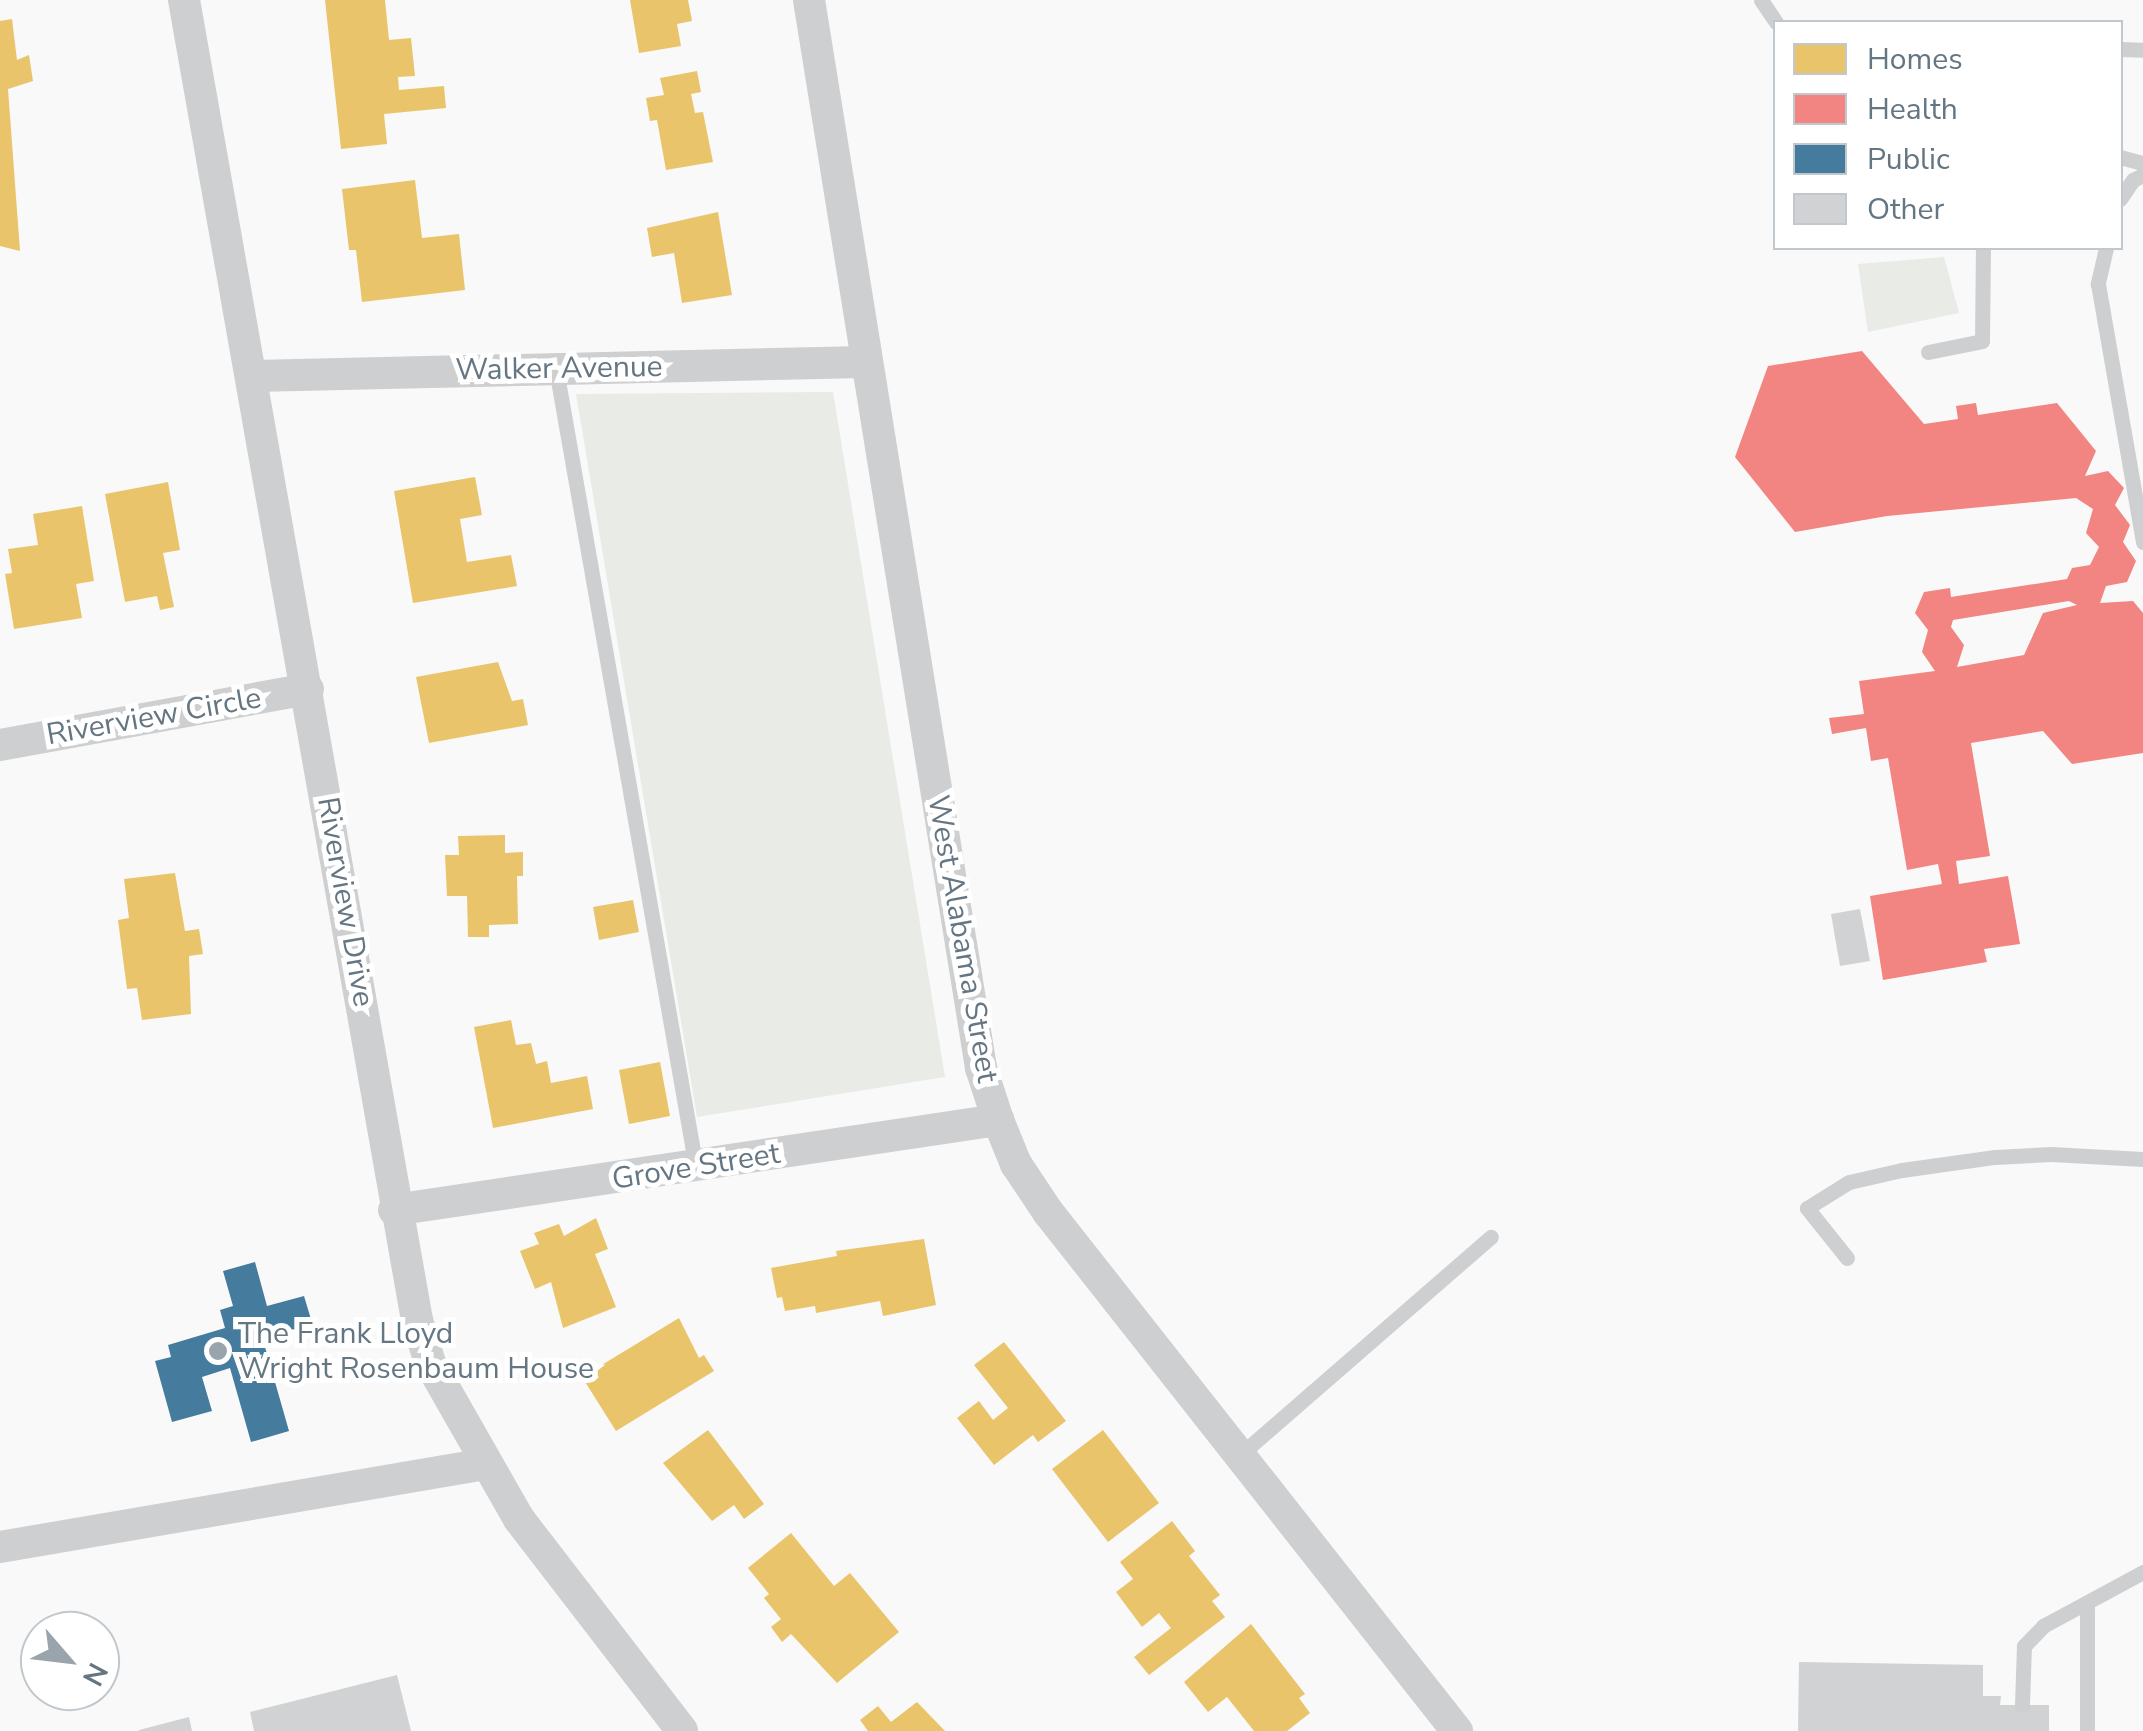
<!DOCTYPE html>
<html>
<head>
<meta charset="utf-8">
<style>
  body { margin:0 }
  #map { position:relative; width:2143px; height:1731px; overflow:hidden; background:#f9f9f9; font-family:"Nunito Sans",sans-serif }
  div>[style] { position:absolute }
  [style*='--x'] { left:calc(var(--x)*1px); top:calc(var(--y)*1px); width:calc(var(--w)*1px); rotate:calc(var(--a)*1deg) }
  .green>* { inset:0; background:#e8ebe6 }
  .homes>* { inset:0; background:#e9c46a }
  .health>* { inset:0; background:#f28482 }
  .public>* { inset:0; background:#457b9d }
  .building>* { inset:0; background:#d0d2d3 }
  .lane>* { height:15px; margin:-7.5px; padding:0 7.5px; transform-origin:7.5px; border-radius:7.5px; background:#cecfd0 }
  .street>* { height:32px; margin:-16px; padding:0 16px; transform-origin:16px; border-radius:16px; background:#cecfd0 }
  .dots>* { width:28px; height:28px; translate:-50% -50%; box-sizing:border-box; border:5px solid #fff; border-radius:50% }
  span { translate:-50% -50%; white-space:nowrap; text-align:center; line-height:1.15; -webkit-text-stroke:10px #fff; paint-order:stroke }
  .street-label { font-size:30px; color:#657683 }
  .poi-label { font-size:30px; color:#657683 }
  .left { translate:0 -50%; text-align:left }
  .legend { position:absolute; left:1773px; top:20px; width:350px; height:230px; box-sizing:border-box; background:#fff; border:2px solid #c1c8cd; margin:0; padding:12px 18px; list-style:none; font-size:30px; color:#657683 }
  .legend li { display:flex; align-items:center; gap:20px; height:50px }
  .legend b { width:50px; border:2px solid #c1c8cd }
  .north { position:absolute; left:20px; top:1611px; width:100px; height:100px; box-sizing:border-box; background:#fff; border:2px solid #c1c8cd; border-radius:50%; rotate:118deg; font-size:28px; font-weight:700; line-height:40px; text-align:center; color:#657683 }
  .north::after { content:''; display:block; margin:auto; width:35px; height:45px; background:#99a4ac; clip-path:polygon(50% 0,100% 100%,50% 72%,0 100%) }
</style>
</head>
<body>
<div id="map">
  <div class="green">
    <i style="clip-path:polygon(1944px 257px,1959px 313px,1868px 332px,1858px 264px)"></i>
    <i style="clip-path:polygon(833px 392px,945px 1077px,697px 1117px,576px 394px)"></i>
  </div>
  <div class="homes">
    <i style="clip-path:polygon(325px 0,385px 0,389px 40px,411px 38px,415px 76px,398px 77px,399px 90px,444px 86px,446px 108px,384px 114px,387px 144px,341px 149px)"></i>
    <i style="clip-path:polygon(630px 0,688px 0,692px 21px,677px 24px,681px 46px,639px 53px)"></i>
    <i style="clip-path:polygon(12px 19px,17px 60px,29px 55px,33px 81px,8px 89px,20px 251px,0 246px,0 21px)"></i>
    <i style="clip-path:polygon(697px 71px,701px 92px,691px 94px,695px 113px,703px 112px,713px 162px,666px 170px,657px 120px,650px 121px,646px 98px,664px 95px,660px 78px)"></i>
    <i style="clip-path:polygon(415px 180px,422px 238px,459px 234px,465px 290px,362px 302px,356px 250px,349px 250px,342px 189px)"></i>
    <i style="clip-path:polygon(718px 212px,732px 295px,682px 303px,674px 253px,652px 257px,647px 228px)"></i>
    <i style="clip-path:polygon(475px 477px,482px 515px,460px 519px,467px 562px,511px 555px,517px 586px,413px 603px,394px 491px)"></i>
    <i style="clip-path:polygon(168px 482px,180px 550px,163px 553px,174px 607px,160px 610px,157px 596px,125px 602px,105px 494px)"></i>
    <i style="clip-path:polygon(82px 506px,94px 581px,76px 584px,82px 618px,14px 629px,5px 574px,12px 573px,8px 549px,38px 545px,33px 514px)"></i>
    <i style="clip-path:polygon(498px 662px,512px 701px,523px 699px,528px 725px,429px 743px,416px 677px)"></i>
    <i style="clip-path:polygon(505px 835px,505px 853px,523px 852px,523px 876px,517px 876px,518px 924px,489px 925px,489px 937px,468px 937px,467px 896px,447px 896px,445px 855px,459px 855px,458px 836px)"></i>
    <i style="clip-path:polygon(175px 873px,185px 931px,199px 929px,203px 954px,189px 956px,191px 1014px,142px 1020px,137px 988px,127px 989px,118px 920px,129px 918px,124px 879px)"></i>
    <i style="clip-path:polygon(633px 900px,639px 932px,599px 940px,593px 907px)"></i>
    <i style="clip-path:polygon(511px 1020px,516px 1045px,531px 1043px,536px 1064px,547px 1061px,551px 1083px,587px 1076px,593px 1109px,493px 1128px,474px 1027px)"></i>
    <i style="clip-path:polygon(660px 1062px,670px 1116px,629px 1124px,619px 1070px)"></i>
    <i style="clip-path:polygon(596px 1218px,608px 1249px,595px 1254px,616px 1307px,563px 1328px,551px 1282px,535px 1289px,520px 1251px,539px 1244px,534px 1233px,559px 1224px,564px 1236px)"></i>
    <i style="clip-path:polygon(924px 1239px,936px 1305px,883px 1316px,880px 1301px,816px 1313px,815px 1306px,785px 1311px,782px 1297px,777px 1298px,771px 1268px,837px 1256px,836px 1251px)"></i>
    <i style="clip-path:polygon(679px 1318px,699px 1358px,704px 1355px,714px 1371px,616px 1431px,582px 1377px)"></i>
    <i style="clip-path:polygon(1004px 1342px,1066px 1421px,1038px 1442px,1033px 1435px,994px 1465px,957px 1418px,979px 1401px,993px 1420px,1008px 1408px,974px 1365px)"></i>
    <i style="clip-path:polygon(708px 1430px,764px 1504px,744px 1519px,734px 1505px,712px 1521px,663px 1463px)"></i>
    <i style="clip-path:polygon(1103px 1430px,1159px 1503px,1108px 1542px,1052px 1469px)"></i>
    <i style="clip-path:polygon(1172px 1521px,1195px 1551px,1189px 1556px,1220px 1595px,1212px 1601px,1225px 1617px,1149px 1675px,1134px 1657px,1171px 1628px,1159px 1613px,1142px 1627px,1116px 1592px,1133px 1579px,1120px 1562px)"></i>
    <i style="clip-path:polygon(791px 1533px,834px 1586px,850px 1573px,899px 1632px,837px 1683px,791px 1634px,782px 1642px,771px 1627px,781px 1619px,764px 1598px,769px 1594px,748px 1568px)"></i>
    <i style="clip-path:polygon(1251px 1624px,1305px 1694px,1299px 1698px,1310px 1713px,1287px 1731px,1254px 1731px,1227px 1697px,1208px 1712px,1184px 1682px)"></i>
    <i style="clip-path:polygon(917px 1702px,945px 1731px,868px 1731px,860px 1720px,878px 1706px,891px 1722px)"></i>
  </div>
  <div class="health">
    <i style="clip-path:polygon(evenodd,1862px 351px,1924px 424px,1958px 419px,1956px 406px,1976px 403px,1978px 415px,2057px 403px,2096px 451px,2085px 476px,2108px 471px,2124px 488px,2115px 505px,2130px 525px,2123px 542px,2136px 561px,2127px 582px,2106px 586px,2100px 603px,2133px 601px,2143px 613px,2143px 753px,2072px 764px,2043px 731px,1971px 743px,1990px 856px,1956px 861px,1959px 884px,2008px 876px,2020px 944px,1984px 949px,1987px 962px,1883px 980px,1870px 896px,1942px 884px,1938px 864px,1907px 870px,1888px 758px,1871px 761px,1866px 728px,1832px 734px,1829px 718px,1864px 714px,1859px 681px,1935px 671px,1922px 652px,1928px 630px,1915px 613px,1924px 592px,1950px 588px,1951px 597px,2067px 579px,2072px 568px,2090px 565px,2099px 547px,2086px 533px,2093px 509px,2076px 498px,1887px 516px,1795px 532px,1735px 457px,1768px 366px,1862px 351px,2069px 601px,2077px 605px,2043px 613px,2024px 655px,1957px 667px,1964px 645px,1951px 627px,1953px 620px,2069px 601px)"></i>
  </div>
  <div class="public">
    <i style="clip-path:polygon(255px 1262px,267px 1306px,304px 1296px,313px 1326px,263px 1340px,289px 1431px,251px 1442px,230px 1368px,202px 1377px,212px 1411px,172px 1422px,155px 1361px,171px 1357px,168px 1345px,225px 1328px,220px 1310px,233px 1306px,223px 1271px)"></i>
  </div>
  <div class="building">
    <i style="clip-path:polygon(1860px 909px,1870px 961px,1840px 966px,1831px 914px)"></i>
    <i style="clip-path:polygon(1799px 1662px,1983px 1665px,1983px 1696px,2001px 1696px,2000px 1705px,2049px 1705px,2049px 1731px,1798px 1731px)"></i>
    <i style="clip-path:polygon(397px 1675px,411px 1731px,254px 1731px,250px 1712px)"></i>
    <i style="clip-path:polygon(189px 1717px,192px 1731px,139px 1731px,139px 1730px)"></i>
  </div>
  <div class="lane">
    <i style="--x:1761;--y:0;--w:27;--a:56"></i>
    <i style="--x:2120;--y:49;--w:23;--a:2"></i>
    <i style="--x:2120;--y:157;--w:24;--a:15"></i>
    <i style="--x:2120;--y:199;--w:23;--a:-56"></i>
    <i style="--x:2133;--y:180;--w:11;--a:-27"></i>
    <i style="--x:2106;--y:248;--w:37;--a:103"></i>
    <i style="--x:2098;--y:284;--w:262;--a:80.1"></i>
    <i style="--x:1928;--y:352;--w:55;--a:-11.5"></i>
    <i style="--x:1982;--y:341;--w:93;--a:-89.4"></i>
    <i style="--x:556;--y:369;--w:811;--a:80.06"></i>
    <i style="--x:1847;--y:1258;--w:64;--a:-128.7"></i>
    <i style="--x:1807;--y:1208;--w:49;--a:-31.8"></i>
    <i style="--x:1849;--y:1182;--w:54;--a:-12.8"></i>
    <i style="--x:1902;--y:1170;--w:94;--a:-8"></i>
    <i style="--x:1995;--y:1157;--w:56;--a:-3.1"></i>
    <i style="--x:2051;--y:1154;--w:92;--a:3.1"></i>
    <i style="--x:1241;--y:1454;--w:331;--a:-41"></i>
    <i style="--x:2087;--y:1605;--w:126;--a:90"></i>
    <i style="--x:2022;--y:1705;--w:59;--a:-88.1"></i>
    <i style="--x:2024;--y:1646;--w:28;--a:-46"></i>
    <i style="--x:2043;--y:1626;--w:114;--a:-28.4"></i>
  </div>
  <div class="street">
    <i style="--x:184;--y:0;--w:1340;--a:79.99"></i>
    <i style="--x:417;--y:1320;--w:45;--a:73.2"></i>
    <i style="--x:430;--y:1363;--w:180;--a:60.3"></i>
    <i style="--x:519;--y:1519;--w:267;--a:52.4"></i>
    <i style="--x:809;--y:0;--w:1082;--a:80.85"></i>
    <i style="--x:981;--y:1068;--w:55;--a:71.9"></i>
    <i style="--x:998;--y:1120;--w:48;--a:67.8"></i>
    <i style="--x:1016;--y:1164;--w:58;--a:56.3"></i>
    <i style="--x:1048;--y:1212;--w:661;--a:51.76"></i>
    <i style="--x:253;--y:376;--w:612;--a:-1.31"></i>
    <i style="--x:0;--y:745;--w:313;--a:-10.3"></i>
    <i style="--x:394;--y:1210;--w:611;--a:-8.48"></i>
    <i style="--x:0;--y:1547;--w:491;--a:-9.7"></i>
  </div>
  <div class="dots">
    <i style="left:218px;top:1351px;background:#99a4ac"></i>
  </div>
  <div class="street-label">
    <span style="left:559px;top:369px;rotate:-1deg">Walker Avenue</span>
    <span style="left:154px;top:717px;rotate:-10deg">Riverview Circle</span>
    <span style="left:345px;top:902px;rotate:80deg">Riverview Drive</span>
    <span style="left:962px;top:939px;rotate:80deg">West Alabama Street</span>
    <span style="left:696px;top:1167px;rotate:-9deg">Grove Street</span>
  </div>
  <div class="poi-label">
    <span class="left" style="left:238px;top:1351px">The Frank Lloyd<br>Wright Rosenbaum House</span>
  </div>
  <ul class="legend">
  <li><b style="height:28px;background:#e9c46a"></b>Homes</li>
  <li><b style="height:28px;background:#f28482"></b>Health</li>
  <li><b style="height:28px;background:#457b9d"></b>Public</li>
  <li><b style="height:28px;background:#d0d2d3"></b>Other</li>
  </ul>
  <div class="north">N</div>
</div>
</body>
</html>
